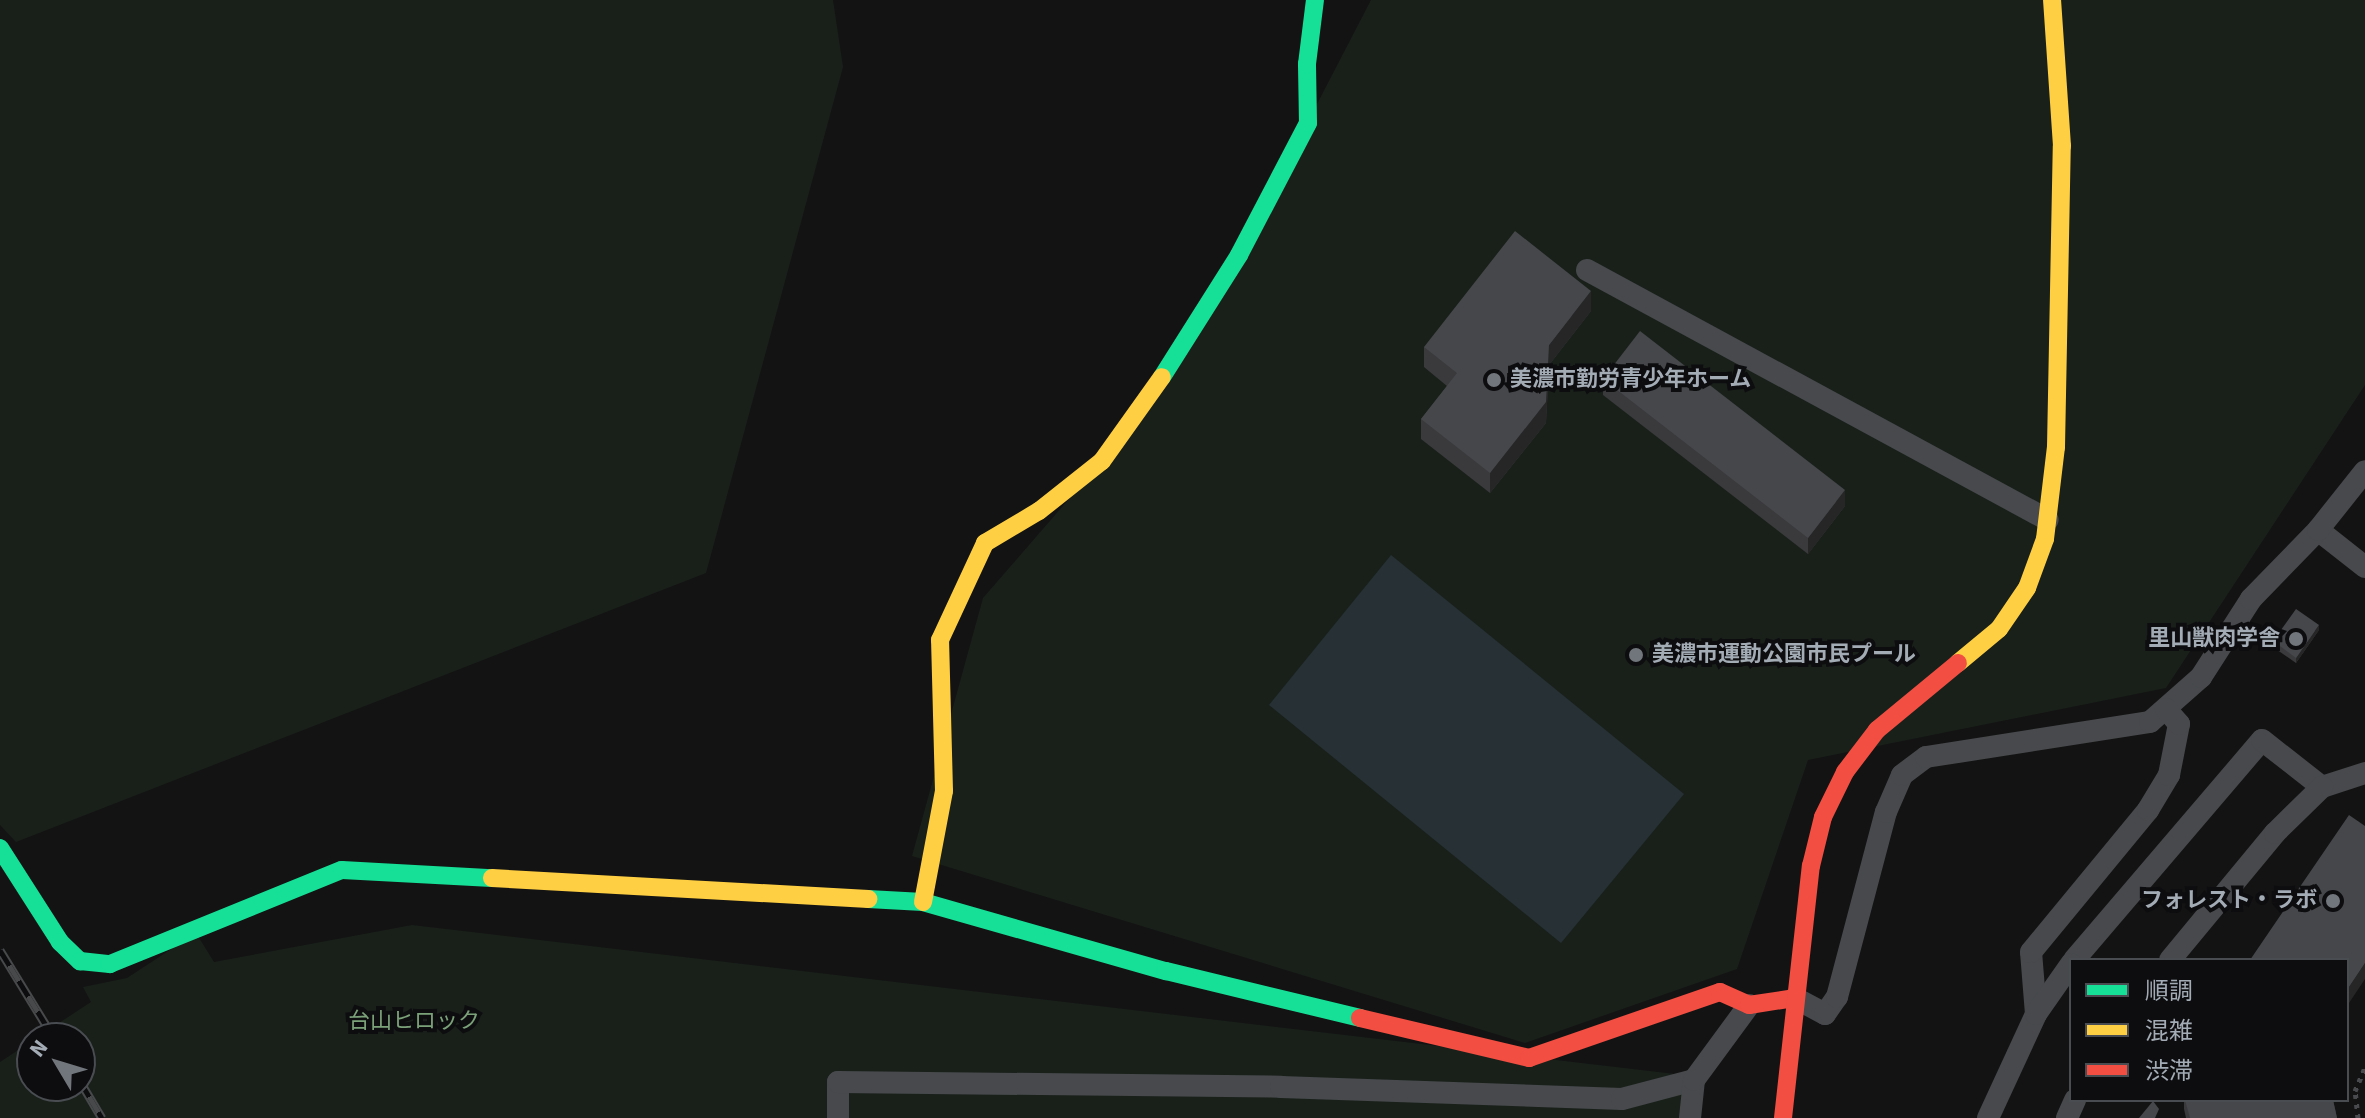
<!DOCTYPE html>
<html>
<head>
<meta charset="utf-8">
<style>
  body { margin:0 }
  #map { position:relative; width:2365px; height:1118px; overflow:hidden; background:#131313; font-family:"Source Sans 3","Noto Sans JP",sans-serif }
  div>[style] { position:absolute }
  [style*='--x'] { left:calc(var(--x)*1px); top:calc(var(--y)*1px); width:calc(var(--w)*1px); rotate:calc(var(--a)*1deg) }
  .green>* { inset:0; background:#19201a }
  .water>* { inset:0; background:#263035 }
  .path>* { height:5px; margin-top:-2.5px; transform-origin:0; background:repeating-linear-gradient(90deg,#494a4e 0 4px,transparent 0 10px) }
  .lane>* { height:22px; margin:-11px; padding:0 11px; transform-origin:11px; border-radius:11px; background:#47494c }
  .fast>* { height:18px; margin:-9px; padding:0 9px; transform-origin:9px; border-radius:9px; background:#16e098 }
  .slow>* { height:18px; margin:-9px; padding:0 9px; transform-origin:9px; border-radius:9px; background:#ffcf43 }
  .jam>* { height:18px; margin:-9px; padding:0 9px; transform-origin:9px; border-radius:9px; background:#f24e42 }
  .rail>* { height:9px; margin-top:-4.5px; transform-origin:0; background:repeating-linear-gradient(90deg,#0d0d0f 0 18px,#47494b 0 36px); box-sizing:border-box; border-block:2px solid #47494b }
  .wall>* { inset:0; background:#3a3a3d }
  .shaded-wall>* { inset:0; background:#262627 }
  .building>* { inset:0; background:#45474a }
  .dots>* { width:22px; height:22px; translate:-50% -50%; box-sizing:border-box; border:4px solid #0d0d0f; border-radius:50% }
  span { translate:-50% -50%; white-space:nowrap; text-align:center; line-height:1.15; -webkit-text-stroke:8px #0d0d0f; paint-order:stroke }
  .poi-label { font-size:22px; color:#a3abb5; font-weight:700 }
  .left { translate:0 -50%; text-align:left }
  .right { translate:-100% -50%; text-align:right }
  .park-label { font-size:22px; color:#7ba179 }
  .legend { position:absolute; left:2069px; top:958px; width:280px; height:144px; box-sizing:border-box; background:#0d0d0f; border:2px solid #494c51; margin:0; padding:10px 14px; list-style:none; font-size:24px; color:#a3abb5 }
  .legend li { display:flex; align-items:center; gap:16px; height:40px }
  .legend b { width:40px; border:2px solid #494c51 }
  .north { position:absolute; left:16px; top:1022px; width:80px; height:80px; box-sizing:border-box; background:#0d0d0f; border:2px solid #494c51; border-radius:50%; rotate:308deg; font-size:22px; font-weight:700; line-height:32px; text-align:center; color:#a3abb5 }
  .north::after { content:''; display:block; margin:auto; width:28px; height:36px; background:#71767c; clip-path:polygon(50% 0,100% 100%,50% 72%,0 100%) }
</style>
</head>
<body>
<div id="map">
  <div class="green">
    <i style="clip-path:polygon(0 0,833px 0,843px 67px,706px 573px,16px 842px,0 825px)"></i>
    <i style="clip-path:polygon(1371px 0,2365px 0,2365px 385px,2166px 688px,1808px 760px,1737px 969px,1525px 1043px,912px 856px,983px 598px,1102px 461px,1203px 324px)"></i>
    <i style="clip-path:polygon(412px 925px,1684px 1075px,1681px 1118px,0 1118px,0 1062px,32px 1041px,32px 1086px,80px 1086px,80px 1038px,36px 1038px,91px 1002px,83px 987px,127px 978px,196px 933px,214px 962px)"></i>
  </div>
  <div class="water">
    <i style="clip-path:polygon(1391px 555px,1684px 794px,1561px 943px,1269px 705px)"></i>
  </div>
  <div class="path">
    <i style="--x:2358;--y:1118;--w:27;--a:-96"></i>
    <i style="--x:2355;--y:1091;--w:25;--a:-67"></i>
  </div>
  <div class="lane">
    <i style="--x:1587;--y:270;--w:524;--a:28.47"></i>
    <i style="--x:2318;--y:530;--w:60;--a:38.2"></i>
    <i style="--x:2074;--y:960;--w:289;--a:-49.5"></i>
    <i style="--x:2262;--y:740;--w:76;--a:38.1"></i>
    <i style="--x:2322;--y:787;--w:45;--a:-18"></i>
    <i style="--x:2170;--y:960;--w:165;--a:-50.4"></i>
    <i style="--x:2275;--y:833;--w:66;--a:-44.4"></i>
    <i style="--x:1795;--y:998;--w:34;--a:28"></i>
    <i style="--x:1825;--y:1014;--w:21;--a:-55"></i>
    <i style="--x:1837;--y:997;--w:191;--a:-75.2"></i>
    <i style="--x:1886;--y:812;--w:40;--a:-66.6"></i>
    <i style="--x:1902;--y:775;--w:30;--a:-37"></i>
    <i style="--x:1926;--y:757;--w:227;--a:-8.9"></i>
    <i style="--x:2150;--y:722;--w:68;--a:-41.4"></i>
    <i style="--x:2201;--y:677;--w:93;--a:-57.3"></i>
    <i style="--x:2251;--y:599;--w:96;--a:-45.8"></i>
    <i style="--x:2318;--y:530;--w:75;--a:-51.5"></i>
    <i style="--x:2036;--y:1014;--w:62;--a:-94.6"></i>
    <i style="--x:2031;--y:952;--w:184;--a:-50.5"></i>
    <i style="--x:2148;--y:810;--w:41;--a:-59"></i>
    <i style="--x:2169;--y:775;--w:52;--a:-78.9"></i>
    <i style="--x:2179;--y:724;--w:20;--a:-131"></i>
    <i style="--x:838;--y:1118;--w:36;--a:-90"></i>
    <i style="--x:838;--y:1082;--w:443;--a:0.6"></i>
    <i style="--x:1281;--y:1087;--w:341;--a:2"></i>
    <i style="--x:1622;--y:1099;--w:74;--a:-14.8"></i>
    <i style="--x:1690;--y:1118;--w:38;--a:-84"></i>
    <i style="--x:1694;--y:1080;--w:93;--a:-53.7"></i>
    <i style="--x:1988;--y:1118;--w:115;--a:-65.2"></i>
    <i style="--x:2036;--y:1014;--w:61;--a:-55"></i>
    <i style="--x:2067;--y:1118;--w:20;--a:-66"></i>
  </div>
  <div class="fast">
    <i style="--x:1162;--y:377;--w:144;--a:-57.7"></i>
    <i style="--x:1239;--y:255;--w:149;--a:-62.4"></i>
    <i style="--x:1308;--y:123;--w:59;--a:-91"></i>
    <i style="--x:1307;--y:64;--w:64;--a:-82.9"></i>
    <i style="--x:0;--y:848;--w:112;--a:57.4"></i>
    <i style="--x:60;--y:942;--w:28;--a:44"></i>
    <i style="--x:80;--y:961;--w:30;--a:6"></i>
    <i style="--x:110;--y:964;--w:250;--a:-22.1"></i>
    <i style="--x:342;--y:870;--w:150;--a:3.1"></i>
    <i style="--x:868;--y:899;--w:55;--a:3.1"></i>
    <i style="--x:923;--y:902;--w:253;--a:15.9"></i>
    <i style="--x:1166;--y:971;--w:200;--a:13.6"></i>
  </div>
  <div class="slow">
    <i style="--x:1958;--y:663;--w:53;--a:-39.7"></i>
    <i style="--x:1999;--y:629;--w:50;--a:-55.7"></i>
    <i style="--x:2027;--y:588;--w:52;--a:-69.8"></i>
    <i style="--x:2045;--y:539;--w:93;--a:-83.2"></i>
    <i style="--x:2056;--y:447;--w:301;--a:-88.9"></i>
    <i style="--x:2062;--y:146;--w:146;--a:-93.9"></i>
    <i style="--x:492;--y:878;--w:377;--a:3.2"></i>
    <i style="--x:923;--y:902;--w:113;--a:-79.3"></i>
    <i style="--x:944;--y:791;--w:151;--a:-91.5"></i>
    <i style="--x:940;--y:640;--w:107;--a:-65.1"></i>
    <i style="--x:985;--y:543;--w:63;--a:-30.7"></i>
    <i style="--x:1039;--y:511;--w:80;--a:-38.4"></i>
    <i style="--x:1102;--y:461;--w:103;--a:-54.5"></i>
  </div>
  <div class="jam">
    <i style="--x:1360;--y:1018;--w:174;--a:13.3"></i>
    <i style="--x:1529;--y:1058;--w:202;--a:-19.1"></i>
    <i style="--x:1720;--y:992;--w:32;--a:24"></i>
    <i style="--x:1749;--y:1005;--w:47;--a:-8.7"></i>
    <i style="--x:1783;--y:1118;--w:254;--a:-83.7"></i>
    <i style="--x:1811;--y:866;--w:50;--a:-76.2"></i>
    <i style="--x:1823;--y:817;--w:50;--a:-63.9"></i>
    <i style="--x:1845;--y:772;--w:53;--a:-52.7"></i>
    <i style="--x:1877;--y:730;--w:105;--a:-39.6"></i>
  </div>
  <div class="rail">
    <i style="--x:0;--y:950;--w:103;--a:58.5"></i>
    <i style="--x:80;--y:1081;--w:43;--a:59.3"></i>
  </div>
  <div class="wall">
    <i style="clip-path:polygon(1591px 311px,1549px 365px,1546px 423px,1490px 493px,1421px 439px,1421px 419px,1447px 386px,1424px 367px,1424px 347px)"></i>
    <i style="clip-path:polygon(1603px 379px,1845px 506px,1808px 554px,1603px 395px)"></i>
    <i style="clip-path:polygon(2319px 630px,2296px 663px,2273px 647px,2273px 641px)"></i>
    <i style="clip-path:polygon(2184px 1100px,2333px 1100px,2337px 1118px,2186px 1118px,2184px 1109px)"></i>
  </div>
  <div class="shaded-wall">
    <i style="clip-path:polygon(1591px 291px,1591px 311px,1549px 365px,1546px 423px,1490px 493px,1490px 473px,1549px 345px)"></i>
    <i style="clip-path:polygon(1845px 490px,1845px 506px,1808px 554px,1808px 538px)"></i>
    <i style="clip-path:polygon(2319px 625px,2319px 630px,2296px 663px,2296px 658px)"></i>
    <i style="clip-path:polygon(2365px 963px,2365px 979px,2347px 1006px,2347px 990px)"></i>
  </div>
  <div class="building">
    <i style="clip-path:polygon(1515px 231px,1591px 291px,1549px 345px,1546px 402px,1490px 473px,1421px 419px,1457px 373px,1424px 347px)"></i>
    <i style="clip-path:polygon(1640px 331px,1845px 490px,1808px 538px,1603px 379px)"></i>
    <i style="clip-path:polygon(2296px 609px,2319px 625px,2296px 658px,2273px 641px)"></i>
    <i style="clip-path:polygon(2349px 815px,2365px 826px,2365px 963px,2347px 990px,2347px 960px,2250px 960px)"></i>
    <i style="clip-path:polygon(2185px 1100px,2333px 1100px,2337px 1118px,2190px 1118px)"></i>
    <i style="clip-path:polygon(2153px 1101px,2159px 1109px,2155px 1118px,2139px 1118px)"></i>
  </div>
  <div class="dots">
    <i style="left:1494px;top:380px;background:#71767c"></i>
    <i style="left:2296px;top:639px;background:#71767c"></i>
    <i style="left:1636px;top:655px;background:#71767c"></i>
    <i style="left:2333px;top:901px;background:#71767c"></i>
  </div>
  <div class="poi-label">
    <span class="left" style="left:1510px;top:380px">美濃市勤労青少年ホーム</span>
    <span class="right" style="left:2280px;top:639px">里山獣肉学舎</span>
    <span class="left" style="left:1652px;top:655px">美濃市運動公園市民プール</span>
    <span class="right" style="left:2317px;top:901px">フォレスト・ラボ</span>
  </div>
  <div class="park-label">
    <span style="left:414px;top:1022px">台山ヒロック</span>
  </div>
  <ul class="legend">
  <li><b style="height:10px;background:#16e098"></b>順調</li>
  <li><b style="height:10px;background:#ffcf43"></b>混雑</li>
  <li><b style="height:10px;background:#f24e42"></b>渋滞</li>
  </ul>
  <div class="north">N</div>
</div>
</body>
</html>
